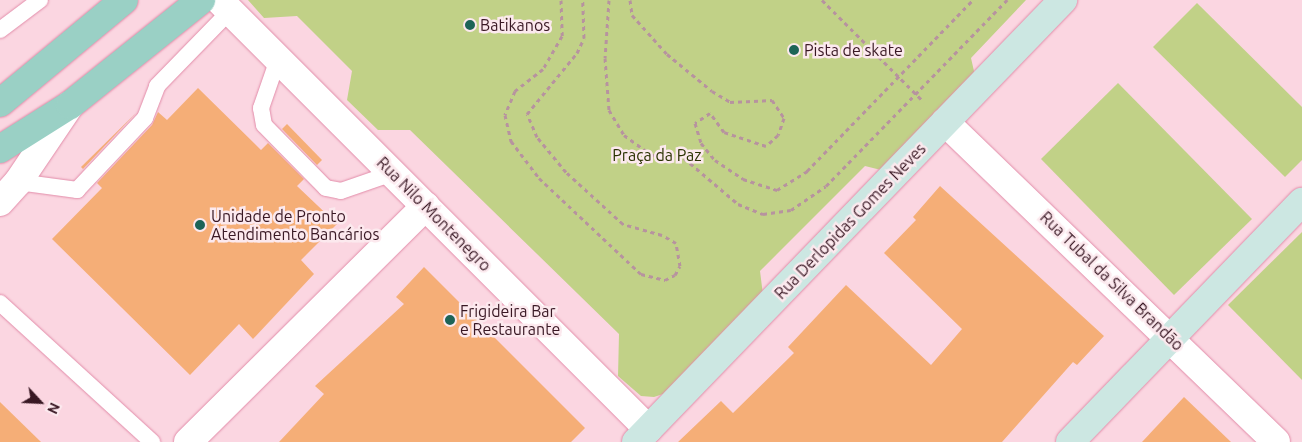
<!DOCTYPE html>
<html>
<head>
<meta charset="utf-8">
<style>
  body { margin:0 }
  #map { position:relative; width:1302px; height:442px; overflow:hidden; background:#fbd6e1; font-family:Ubuntu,sans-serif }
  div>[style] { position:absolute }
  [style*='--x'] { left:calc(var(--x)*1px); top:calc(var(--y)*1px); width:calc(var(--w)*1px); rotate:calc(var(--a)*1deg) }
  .green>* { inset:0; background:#c1d187 }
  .building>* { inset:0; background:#f5ae77 }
  .path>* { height:3px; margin-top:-1.5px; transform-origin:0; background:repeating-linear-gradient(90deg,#b7939f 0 4px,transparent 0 8px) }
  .roads { filter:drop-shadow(0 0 1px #e28ca9) drop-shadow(0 0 1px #e28ca9) }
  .lane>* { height:16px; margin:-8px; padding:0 8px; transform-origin:8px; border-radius:8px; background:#fff }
  .street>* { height:28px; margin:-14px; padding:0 14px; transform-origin:14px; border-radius:14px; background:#fff }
  .secondary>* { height:28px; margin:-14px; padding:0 14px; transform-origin:14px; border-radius:14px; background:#cce7e2 }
  .primary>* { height:28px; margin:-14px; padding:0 14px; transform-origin:14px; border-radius:14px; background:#9ad0c5 }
  .dots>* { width:14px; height:14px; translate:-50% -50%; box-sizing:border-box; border:2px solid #fce9ee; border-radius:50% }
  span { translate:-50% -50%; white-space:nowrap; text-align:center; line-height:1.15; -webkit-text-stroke:5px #fce9ee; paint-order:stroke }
  .poi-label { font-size:16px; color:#391824 }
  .left { translate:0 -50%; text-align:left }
  .park-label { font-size:16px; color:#2a3200 }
  .street-label { font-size:16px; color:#391824 }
  .north { position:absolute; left:15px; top:377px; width:50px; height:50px; -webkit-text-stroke:4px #fce9ee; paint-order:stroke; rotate:115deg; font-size:14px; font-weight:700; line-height:20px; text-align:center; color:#391824 }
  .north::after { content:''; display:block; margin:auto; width:18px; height:22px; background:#391824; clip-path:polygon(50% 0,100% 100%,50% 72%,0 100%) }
</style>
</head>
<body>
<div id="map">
  <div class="green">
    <i style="clip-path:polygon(248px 0,1026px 0,971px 58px,976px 80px,885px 171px,865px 166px,760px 271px,763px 295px,666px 393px,654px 397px,641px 396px,618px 376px,619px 334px,410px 130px,378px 130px,347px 100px,352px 71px,297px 16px,264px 18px)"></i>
    <i style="clip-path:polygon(1197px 3px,1302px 107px,1302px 160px,1285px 177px,1153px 47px)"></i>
    <i style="clip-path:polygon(1118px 83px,1252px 219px,1174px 295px,1041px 159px)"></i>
    <i style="clip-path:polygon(1302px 232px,1302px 380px,1228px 305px)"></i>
  </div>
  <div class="building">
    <i style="clip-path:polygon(198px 88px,261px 150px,268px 143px,304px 179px,297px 186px,337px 224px,301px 260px,314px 274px,253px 339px,239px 324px,190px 375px,52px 239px,102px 188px,97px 183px,152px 125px,158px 112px,167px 120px)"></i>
    <i style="clip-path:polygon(136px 113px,83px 169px,81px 167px)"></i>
    <i style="clip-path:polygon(287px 124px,322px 160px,317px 165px,282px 129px)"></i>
    <i style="clip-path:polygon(940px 186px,1104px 336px,1077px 365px,1073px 362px,1002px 442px,678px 442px,721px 401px,733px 413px,794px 353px,788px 347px,846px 285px,931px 365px,962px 329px,884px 253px,916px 220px,913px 217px)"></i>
    <i style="clip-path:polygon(424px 267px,585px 428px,571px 442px,279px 442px,324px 394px,315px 386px,404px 304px,396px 297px)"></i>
    <i style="clip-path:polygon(1184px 397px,1231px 442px,1142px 442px)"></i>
    <i style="clip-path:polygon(0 402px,41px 442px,0 442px)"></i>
  </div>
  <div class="path">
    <i style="--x:561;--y:0;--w:36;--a:88"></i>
    <i style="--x:562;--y:36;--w:38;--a:120"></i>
    <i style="--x:543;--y:69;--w:36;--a:142"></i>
    <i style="--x:515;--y:91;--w:26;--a:113"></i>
    <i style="--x:505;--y:115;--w:27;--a:77"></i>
    <i style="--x:511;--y:141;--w:46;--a:52.9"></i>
    <i style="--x:539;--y:178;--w:140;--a:43.3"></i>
    <i style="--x:641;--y:274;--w:25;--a:14"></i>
    <i style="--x:665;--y:280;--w:11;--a:-27"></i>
    <i style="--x:675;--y:275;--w:10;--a:-61"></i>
    <i style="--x:680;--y:266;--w:23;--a:-100"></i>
    <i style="--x:676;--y:243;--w:16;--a:-150"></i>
    <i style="--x:662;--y:235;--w:41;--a:-164.2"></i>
    <i style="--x:623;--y:224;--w:77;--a:-137.6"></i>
    <i style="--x:566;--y:172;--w:45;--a:-129.6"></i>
    <i style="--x:537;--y:137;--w:25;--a:-113"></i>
    <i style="--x:527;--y:114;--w:79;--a:-50.7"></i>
    <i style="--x:577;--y:53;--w:17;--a:-65"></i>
    <i style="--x:584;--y:38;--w:38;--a:-92"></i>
    <i style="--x:609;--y:0;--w:58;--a:93.9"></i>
    <i style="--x:605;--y:58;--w:52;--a:85.6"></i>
    <i style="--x:609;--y:110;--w:29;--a:59"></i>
    <i style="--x:624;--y:135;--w:34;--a:36"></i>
    <i style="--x:652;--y:155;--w:32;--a:5"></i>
    <i style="--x:684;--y:158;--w:71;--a:40.4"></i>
    <i style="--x:738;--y:204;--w:27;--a:22"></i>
    <i style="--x:763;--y:214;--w:28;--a:-8"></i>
    <i style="--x:791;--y:210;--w:42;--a:-34.4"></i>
    <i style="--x:826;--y:186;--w:260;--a:-45.8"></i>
    <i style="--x:630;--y:0;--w:15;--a:82"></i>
    <i style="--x:632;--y:15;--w:52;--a:48.1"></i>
    <i style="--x:667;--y:54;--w:58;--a:39.4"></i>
    <i style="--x:712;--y:91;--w:21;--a:31"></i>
    <i style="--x:730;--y:102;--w:42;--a:-2.7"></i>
    <i style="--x:772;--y:100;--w:22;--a:56"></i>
    <i style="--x:784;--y:118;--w:18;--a:109"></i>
    <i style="--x:778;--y:135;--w:16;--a:137"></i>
    <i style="--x:766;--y:146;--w:44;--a:-161.6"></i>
    <i style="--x:724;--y:132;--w:24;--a:-126"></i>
    <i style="--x:710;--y:113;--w:18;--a:146"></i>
    <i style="--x:695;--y:123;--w:21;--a:73"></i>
    <i style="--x:701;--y:143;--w:22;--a:51"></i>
    <i style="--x:715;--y:160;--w:34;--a:34"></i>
    <i style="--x:743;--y:179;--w:36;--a:18"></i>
    <i style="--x:777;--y:190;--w:36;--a:-32"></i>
    <i style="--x:807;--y:171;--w:238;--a:-45.9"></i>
    <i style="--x:822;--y:0;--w:144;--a:45"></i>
  </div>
  <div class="roads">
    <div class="lane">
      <i style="--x:0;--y:30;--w:50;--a:-36.9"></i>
      <i style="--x:278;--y:59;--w:52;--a:109.1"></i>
      <i style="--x:261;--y:108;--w:17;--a:80"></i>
      <i style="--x:264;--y:125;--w:88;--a:45.5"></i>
      <i style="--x:326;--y:188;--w:15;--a:11"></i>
      <i style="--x:341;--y:191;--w:55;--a:-19.1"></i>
      <i style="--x:18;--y:182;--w:60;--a:7.7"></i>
      <i style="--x:77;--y:190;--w:99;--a:-46.6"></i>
      <i style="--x:145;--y:118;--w:34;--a:-69"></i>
      <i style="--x:157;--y:86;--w:105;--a:-45.8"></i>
      <i style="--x:0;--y:303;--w:206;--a:42.4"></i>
    </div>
    <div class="street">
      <i style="--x:219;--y:0;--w:607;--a:45"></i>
      <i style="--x:945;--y:122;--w:460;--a:44"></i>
      <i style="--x:0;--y:202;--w:27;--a:-48"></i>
      <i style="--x:18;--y:182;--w:93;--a:-56"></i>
      <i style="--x:188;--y:442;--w:335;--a:-44.8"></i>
    </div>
    <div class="secondary">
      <i style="--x:636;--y:442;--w:615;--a:-45.99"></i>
      <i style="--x:1070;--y:442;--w:334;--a:-46"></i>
    </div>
    <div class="primary">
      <i style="--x:0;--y:103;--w:161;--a:-39.7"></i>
      <i style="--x:0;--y:149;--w:83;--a:-32.2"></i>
      <i style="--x:70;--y:105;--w:168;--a:-38.7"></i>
    </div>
  </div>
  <div class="dots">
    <i style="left:470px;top:25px;background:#1d6457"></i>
    <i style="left:794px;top:50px;background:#1d6457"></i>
    <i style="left:200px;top:225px;background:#1d6457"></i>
    <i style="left:450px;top:320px;background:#1d6457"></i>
  </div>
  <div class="poi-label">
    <span class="left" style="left:480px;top:25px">Batikanos</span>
    <span class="left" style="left:804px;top:50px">Pista de skate</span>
    <span class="left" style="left:211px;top:225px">Unidade de Pronto<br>Atendimento Bancários</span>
    <span class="left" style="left:460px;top:320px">Frigideira Bar<br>e Restaurante</span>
  </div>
  <div class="park-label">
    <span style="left:657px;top:155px">Praça da Paz</span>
  </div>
  <div class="street-label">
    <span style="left:434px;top:214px;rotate:45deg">Rua Nilo Montenegro</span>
    <span style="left:850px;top:221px;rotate:-46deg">Rua Derlopidas Gomes Neves</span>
    <span style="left:1112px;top:281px;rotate:44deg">Rua Tubal da Silva Brandão</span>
  </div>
  <div class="north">N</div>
</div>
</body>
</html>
